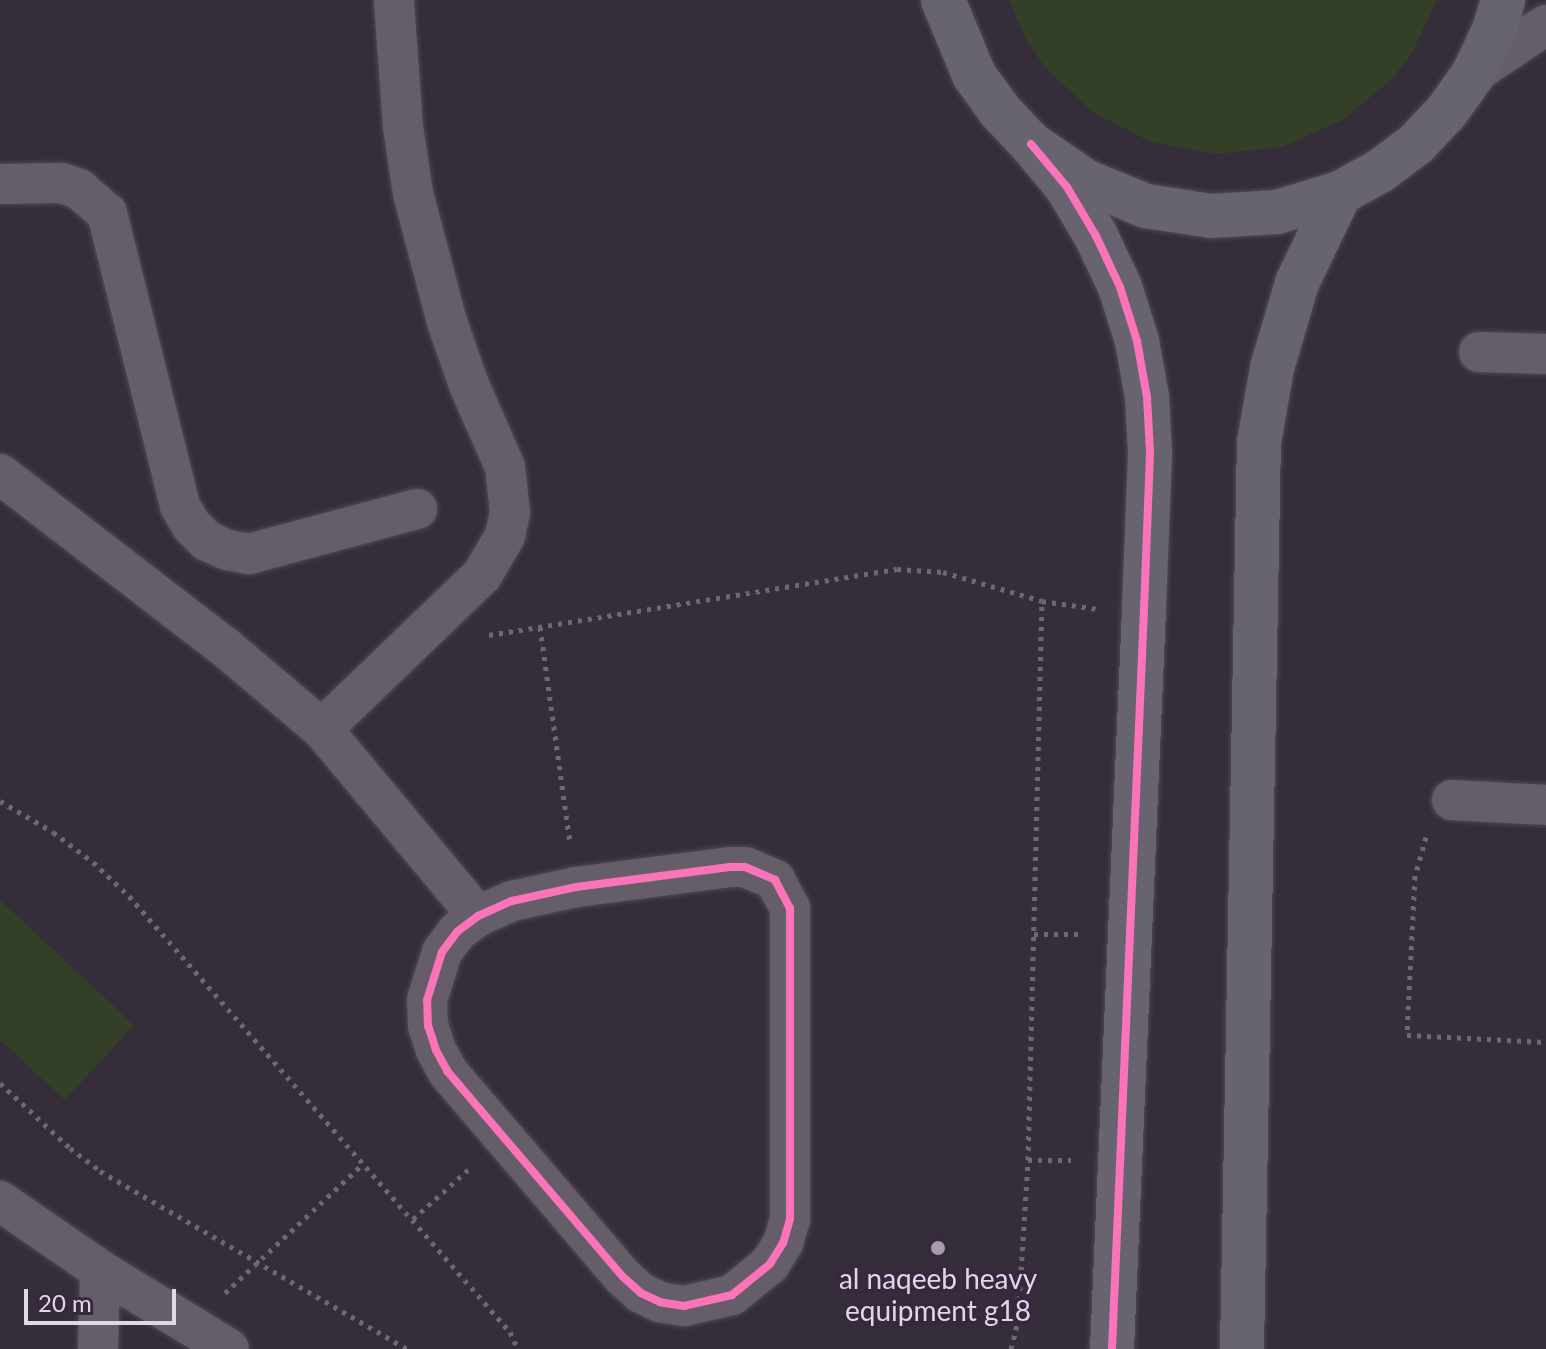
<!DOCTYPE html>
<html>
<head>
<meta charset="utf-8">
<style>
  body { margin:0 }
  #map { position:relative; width:1546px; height:1349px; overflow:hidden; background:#362d3a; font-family:Lato,sans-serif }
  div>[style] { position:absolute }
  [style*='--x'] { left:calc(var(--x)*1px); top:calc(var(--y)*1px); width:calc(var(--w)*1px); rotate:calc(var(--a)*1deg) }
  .green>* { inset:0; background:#343f27 }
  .path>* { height:5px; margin-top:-2.5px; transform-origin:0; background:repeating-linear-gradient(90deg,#6e6871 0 4px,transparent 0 10px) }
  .roads { filter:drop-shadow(0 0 2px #504954) drop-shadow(0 0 2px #504954) }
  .street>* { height:40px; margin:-20px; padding:0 20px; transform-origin:20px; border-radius:20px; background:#655e68 }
  .secondary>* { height:44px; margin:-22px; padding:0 22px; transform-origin:22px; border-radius:22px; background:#67646f }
  .cycleway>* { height:8px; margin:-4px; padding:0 4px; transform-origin:4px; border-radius:4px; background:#fb73b8 }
  .dots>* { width:22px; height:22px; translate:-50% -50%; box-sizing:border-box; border:4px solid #37283f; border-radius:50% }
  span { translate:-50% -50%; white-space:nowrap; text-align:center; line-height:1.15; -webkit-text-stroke:8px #37283f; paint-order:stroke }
  .poi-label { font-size:28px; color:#e0d8e6 }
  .scale { position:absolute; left:24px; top:1289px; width:152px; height:36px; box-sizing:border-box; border:4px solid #e0d8e6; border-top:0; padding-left:10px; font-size:24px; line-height:28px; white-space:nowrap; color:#e0d8e6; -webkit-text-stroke:6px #37283f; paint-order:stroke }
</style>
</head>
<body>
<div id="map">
  <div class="green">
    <i style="clip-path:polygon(1009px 0,1437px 0,1413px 51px,1393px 78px,1343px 120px,1282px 147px,1217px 154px,1151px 142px,1092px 112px,1044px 66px,1026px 39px)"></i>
    <i style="clip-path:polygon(0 900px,134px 1025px,65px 1100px,0 1040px)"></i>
  </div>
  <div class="path">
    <i style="--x:540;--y:627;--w:219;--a:82.1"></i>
    <i style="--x:489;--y:635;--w:413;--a:-9.2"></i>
    <i style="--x:897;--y:569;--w:46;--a:3.7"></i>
    <i style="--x:943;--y:572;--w:103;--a:16.3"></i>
    <i style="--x:1042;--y:601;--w:56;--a:8.3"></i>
    <i style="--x:0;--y:801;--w:61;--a:30.3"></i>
    <i style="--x:53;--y:832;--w:50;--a:36.9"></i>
    <i style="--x:93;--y:862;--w:50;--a:43.4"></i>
    <i style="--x:129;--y:896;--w:579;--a:48.85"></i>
    <i style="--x:510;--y:1332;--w:19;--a:65"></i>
    <i style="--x:1426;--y:837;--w:41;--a:105.8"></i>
    <i style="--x:1415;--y:876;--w:159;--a:92.9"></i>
    <i style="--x:1407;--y:1035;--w:139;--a:2.9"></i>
    <i style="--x:1034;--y:934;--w:47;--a:0"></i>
    <i style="--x:0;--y:1083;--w:96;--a:42.9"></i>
    <i style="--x:70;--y:1148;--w:38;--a:37"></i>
    <i style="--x:100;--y:1171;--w:355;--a:30.1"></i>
    <i style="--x:1028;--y:1160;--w:43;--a:0"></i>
    <i style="--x:413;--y:1219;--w:75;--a:-41.8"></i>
    <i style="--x:225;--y:1293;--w:190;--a:-43.1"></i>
    <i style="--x:1011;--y:1349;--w:30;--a:-76"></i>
    <i style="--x:1018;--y:1320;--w:160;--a:-86.4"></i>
    <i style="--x:1028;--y:1160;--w:559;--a:-88.57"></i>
  </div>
  <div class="roads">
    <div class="street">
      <i style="--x:1474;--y:73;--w:87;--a:-33.7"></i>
      <i style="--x:0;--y:184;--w:62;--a:-0.9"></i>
      <i style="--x:62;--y:183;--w:18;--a:19"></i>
      <i style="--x:79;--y:189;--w:37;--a:41"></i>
      <i style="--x:107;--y:213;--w:302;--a:76"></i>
      <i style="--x:180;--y:506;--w:22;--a:60"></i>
      <i style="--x:191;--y:525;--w:23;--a:45"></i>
      <i style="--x:207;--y:541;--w:22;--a:24"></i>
      <i style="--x:227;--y:550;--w:22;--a:10"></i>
      <i style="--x:249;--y:554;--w:174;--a:-15"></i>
      <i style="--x:1479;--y:352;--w:67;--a:1.7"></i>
      <i style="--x:0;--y:474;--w:285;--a:37.6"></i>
      <i style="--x:226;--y:648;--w:126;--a:40.2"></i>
      <i style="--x:322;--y:729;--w:244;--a:50.2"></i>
      <i style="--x:322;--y:729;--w:222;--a:-43.9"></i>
      <i style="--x:482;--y:575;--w:45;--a:-59.5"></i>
      <i style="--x:505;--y:536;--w:24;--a:-78"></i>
      <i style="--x:510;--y:513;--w:46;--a:-96.2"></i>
      <i style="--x:505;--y:467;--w:90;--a:-113.7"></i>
      <i style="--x:469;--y:385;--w:67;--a:-109.2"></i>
      <i style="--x:447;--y:322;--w:133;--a:-104.8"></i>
      <i style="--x:413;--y:193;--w:67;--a:-98.6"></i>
      <i style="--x:403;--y:127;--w:127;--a:-94.1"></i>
      <i style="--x:1452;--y:800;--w:94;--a:3"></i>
      <i style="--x:730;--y:867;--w:15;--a:0"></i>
      <i style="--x:745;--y:867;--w:33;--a:23"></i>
      <i style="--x:775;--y:880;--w:32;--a:62"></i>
      <i style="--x:790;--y:908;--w:311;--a:90"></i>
      <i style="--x:790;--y:1219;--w:25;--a:106"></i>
      <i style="--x:783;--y:1243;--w:25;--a:122"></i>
      <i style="--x:770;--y:1264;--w:49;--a:140.8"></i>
      <i style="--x:732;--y:1295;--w:49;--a:167.1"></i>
      <i style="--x:684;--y:1306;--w:24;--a:-171"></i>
      <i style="--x:660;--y:1302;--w:21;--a:-155"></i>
      <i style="--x:641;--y:1293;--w:24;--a:-138"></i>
      <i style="--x:623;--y:1277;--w:270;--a:-130.5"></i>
      <i style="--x:448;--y:1072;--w:25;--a:-119"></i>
      <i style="--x:436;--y:1050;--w:25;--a:-108"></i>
      <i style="--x:428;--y:1026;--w:26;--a:-92"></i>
      <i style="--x:427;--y:1000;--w:50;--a:-72.6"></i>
      <i style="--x:442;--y:952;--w:26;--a:-53"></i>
      <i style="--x:458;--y:931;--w:25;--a:-37"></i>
      <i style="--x:478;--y:916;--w:37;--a:-24"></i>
      <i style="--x:512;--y:901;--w:66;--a:-12.3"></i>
      <i style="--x:576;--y:887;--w:155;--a:-7.4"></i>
      <i style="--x:0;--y:1201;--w:121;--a:34.6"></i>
      <i style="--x:100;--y:1270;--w:151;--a:31.5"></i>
      <i style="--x:98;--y:1349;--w:79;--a:-88.5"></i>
    </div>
    <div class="secondary">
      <i style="--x:943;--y:0;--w:81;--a:67.5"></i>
      <i style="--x:974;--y:75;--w:44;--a:54.2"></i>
      <i style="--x:1000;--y:111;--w:45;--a:46.8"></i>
      <i style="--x:1031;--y:144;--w:65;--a:34.4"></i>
      <i style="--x:1085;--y:181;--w:66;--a:22.3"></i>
      <i style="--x:1146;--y:206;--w:66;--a:8.7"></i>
      <i style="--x:1211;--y:216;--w:66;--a:-3.5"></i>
      <i style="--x:1277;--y:212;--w:66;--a:-16.8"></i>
      <i style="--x:1340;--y:193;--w:46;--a:-28.8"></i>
      <i style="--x:1380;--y:171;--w:45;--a:-36.9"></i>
      <i style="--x:1416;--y:144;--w:45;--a:-46.8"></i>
      <i style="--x:1447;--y:111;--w:47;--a:-54.6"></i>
      <i style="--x:1474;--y:73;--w:47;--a:-65.1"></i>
      <i style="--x:1494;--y:30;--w:31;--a:-73"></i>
      <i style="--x:1031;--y:144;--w:56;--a:50.1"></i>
      <i style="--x:1067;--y:187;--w:57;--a:59.4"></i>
      <i style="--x:1096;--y:236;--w:56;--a:64.8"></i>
      <i style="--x:1120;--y:287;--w:57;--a:72.5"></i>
      <i style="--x:1137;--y:341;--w:57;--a:79.9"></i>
      <i style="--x:1147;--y:397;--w:56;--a:86.9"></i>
      <i style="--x:1150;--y:453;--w:157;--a:92.2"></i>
      <i style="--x:1144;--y:610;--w:740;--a:92.48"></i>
      <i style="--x:1242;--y:1349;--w:907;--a:-88.93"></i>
      <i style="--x:1259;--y:442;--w:75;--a:-80"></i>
      <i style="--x:1272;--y:368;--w:89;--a:-73.6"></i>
      <i style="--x:1297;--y:283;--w:100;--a:-64.5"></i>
    </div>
  </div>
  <div class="cycleway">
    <i style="--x:1031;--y:144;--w:56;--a:50.1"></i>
    <i style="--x:1067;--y:187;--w:57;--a:59.4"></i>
    <i style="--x:1096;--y:236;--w:56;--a:64.8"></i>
    <i style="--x:1120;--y:287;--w:57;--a:72.5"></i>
    <i style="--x:1137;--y:341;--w:57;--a:79.9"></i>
    <i style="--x:1147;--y:397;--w:56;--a:86.9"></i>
    <i style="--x:1150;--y:453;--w:157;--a:92.2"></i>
    <i style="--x:1144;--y:610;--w:740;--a:92.48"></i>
    <i style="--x:730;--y:867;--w:15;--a:0"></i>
    <i style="--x:745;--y:867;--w:33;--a:23"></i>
    <i style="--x:775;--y:880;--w:32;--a:62"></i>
    <i style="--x:790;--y:908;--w:311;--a:90"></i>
    <i style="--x:790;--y:1219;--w:25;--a:106"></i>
    <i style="--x:783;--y:1243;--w:25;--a:122"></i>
    <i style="--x:770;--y:1264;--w:49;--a:140.8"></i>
    <i style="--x:732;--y:1295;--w:49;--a:167.1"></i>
    <i style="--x:684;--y:1306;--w:24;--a:-171"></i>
    <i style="--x:660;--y:1302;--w:21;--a:-155"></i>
    <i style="--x:641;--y:1293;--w:24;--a:-138"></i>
    <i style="--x:623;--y:1277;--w:270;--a:-130.5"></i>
    <i style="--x:448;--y:1072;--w:25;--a:-119"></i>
    <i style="--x:436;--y:1050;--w:25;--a:-108"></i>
    <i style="--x:428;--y:1026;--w:26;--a:-92"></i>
    <i style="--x:427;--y:1000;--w:50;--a:-72.6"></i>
    <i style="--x:442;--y:952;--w:26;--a:-53"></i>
    <i style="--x:458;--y:931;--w:25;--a:-37"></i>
    <i style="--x:478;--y:916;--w:37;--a:-24"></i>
    <i style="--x:512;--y:901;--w:66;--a:-12.3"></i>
    <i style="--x:576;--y:887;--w:155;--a:-7.4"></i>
  </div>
  <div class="dots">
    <i style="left:938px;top:1248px;background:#a49caa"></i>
  </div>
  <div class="poi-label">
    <span style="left:938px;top:1294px">al naqeeb heavy<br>equipment g18</span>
  </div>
  <div class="scale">20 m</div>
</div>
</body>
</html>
